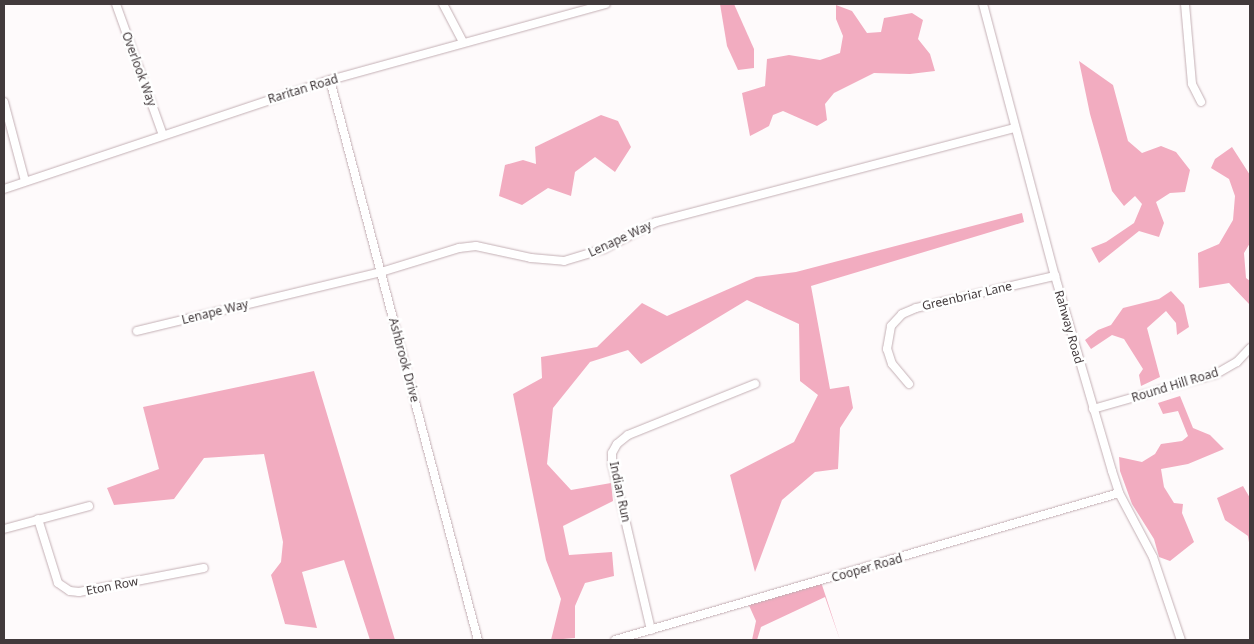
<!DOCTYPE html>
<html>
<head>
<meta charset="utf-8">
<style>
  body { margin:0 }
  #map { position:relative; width:1254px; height:644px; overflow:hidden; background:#fefafb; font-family:"Noto Sans",sans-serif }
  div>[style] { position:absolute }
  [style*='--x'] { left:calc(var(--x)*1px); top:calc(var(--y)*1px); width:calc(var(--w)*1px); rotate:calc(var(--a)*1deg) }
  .forest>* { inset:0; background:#f2acc0 }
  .roads { filter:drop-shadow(0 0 1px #c4b0b5) drop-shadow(0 0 1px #c4b0b5) }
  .minor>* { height:8px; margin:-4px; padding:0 4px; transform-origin:4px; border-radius:4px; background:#fff }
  span { translate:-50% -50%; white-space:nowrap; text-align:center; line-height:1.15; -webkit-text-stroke:5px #fff; paint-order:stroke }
  .street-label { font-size:12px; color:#423a3c }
  .frame { position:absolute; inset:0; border:5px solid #423a3c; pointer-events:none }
</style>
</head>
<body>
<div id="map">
  <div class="forest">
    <i style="clip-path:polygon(720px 4px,734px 4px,754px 49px,754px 68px,738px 70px,727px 46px)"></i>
    <i style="clip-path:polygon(836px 5px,852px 11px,867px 33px,881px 32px,884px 18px,912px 13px,923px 20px,918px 39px,930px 54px,935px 71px,910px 74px,874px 73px,834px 93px,825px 104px,827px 120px,817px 126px,783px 111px,773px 115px,769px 126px,750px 136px,742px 93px,765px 86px,767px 59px,789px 55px,820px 60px,840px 53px,843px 36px,836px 19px)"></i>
    <i style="clip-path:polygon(1079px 61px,1113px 85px,1128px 141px,1142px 153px,1161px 146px,1176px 152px,1190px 170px,1185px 192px,1170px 193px,1156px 202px,1164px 223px,1159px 237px,1139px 231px,1099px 263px,1091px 248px,1106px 242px,1134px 223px,1142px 204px,1135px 196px,1124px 206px,1112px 191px,1090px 114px)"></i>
    <i style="clip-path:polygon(601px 115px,618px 121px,631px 147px,615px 172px,595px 157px,575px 172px,571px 196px,548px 188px,522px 205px,499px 196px,505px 165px,523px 160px,536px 164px,535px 147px)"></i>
    <i style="clip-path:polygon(1232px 147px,1250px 175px,1250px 243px,1244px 253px,1246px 278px,1250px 281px,1250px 305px,1229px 283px,1199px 288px,1198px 253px,1219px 244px,1233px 220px,1235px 196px,1229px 179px,1211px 168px,1215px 159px)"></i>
    <i style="clip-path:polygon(1022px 213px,1024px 222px,811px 286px,830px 389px,849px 386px,853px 408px,840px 428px,838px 469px,815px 472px,782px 500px,755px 572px,730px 475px,794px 442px,818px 395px,800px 381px,799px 324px,747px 300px,641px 364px,628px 350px,590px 362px,553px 408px,547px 464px,571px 490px,611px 483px,613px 501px,563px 526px,569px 555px,612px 552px,614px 576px,585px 583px,575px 606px,575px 638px,551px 640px,561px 599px,546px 560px,513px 394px,542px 378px,541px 357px,597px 347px,642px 303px,667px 316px,756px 277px,796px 272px)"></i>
    <i style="clip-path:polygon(1171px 291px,1184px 305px,1189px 327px,1177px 335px,1176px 323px,1166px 311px,1147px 328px,1160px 377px,1141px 386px,1139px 375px,1143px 369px,1124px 339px,1112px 335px,1091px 349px,1085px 340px,1098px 330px,1111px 325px,1123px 308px,1159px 299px)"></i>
    <i style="clip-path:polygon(314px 371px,395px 640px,370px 640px,344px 560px,302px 572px,317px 628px,285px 624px,271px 575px,281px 562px,283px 542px,264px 454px,204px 458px,174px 499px,114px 505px,107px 488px,159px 469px,143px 407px)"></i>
    <i style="clip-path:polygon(1180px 396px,1193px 428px,1210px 435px,1224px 449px,1188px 464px,1161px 469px,1164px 487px,1174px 503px,1183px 504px,1182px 513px,1194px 542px,1170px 561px,1159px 557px,1154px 539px,1132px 504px,1120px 471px,1119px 457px,1142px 462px,1155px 454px,1161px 444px,1182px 441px,1188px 436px,1178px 411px,1163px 414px,1158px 403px)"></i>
    <i style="clip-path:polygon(1243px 486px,1250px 498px,1250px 549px,1248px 536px,1225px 520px,1217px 498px)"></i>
    <i style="clip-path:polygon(820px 579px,826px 597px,840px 640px,825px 597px,761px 627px,757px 640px,752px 640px,756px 621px,747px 601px)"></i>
  </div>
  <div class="roads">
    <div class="minor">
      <i style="--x:116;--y:4;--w:139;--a:70.3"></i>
      <i style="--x:443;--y:4;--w:43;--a:62.2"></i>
      <i style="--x:983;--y:4;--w:281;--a:75.2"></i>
      <i style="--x:1055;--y:276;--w:203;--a:73.7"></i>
      <i style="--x:1112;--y:471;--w:23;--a:72"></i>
      <i style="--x:1119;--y:493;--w:72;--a:62"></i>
      <i style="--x:1153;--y:557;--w:88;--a:71.4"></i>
      <i style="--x:1185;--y:4;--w:80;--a:85"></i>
      <i style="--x:1192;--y:84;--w:20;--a:63"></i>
      <i style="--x:330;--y:80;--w:579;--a:75.2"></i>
      <i style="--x:4;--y:102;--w:82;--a:75.1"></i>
      <i style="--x:4;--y:189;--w:344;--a:-18.5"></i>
      <i style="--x:330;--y:80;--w:286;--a:-15.4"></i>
      <i style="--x:137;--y:331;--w:251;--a:-13.6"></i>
      <i style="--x:381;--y:272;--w:82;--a:-17.1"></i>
      <i style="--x:459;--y:248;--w:17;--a:-7"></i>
      <i style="--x:476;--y:246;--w:56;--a:12.3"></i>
      <i style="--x:531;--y:258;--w:33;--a:5"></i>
      <i style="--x:564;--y:261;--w:42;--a:-16.7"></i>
      <i style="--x:604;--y:249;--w:59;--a:-27.4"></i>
      <i style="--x:656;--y:222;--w:370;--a:-14.7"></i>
      <i style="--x:909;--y:384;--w:26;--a:-130"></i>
      <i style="--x:892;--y:364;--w:16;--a:-108"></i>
      <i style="--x:887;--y:349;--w:23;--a:-80"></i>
      <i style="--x:891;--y:326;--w:16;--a:-47"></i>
      <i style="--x:902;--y:314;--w:15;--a:-23"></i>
      <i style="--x:916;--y:308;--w:143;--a:-13"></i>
      <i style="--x:1093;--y:409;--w:128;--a:-15.9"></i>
      <i style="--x:1216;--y:374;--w:24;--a:-30"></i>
      <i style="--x:1237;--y:362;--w:19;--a:-47"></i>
      <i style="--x:38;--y:519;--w:67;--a:72.6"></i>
      <i style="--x:58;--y:583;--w:14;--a:34"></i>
      <i style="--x:70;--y:591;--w:9;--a:6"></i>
      <i style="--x:79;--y:592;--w:127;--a:-10.9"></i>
      <i style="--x:4;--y:529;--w:88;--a:-15.1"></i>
      <i style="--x:651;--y:630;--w:171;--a:-103.2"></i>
      <i style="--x:612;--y:464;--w:11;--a:-90"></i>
      <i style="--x:612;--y:453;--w:10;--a:-61"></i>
      <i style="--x:617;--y:444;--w:14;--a:-39"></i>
      <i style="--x:628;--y:435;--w:137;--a:-21.9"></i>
      <i style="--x:615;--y:640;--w:525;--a:-16.26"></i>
    </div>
  </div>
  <div class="street-label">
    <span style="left:139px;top:69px;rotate:70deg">Overlook Way</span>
    <span style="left:303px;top:89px;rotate:-17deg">Raritan Road</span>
    <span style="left:620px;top:239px;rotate:-25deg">Lenape Way</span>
    <span style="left:967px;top:296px;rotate:-13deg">Greenbriar Lane</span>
    <span style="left:215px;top:312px;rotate:-14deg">Lenape Way</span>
    <span style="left:1069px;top:327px;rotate:74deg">Rahway Road</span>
    <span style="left:404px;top:360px;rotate:75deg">Ashbrook Drive</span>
    <span style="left:1175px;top:385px;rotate:-17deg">Round Hill Road</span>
    <span style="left:620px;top:492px;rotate:78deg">Indian Run</span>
    <span style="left:867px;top:568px;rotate:-16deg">Cooper Road</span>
    <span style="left:112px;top:586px;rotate:-11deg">Eton Row</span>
  </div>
  <div class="frame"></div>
</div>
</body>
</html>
